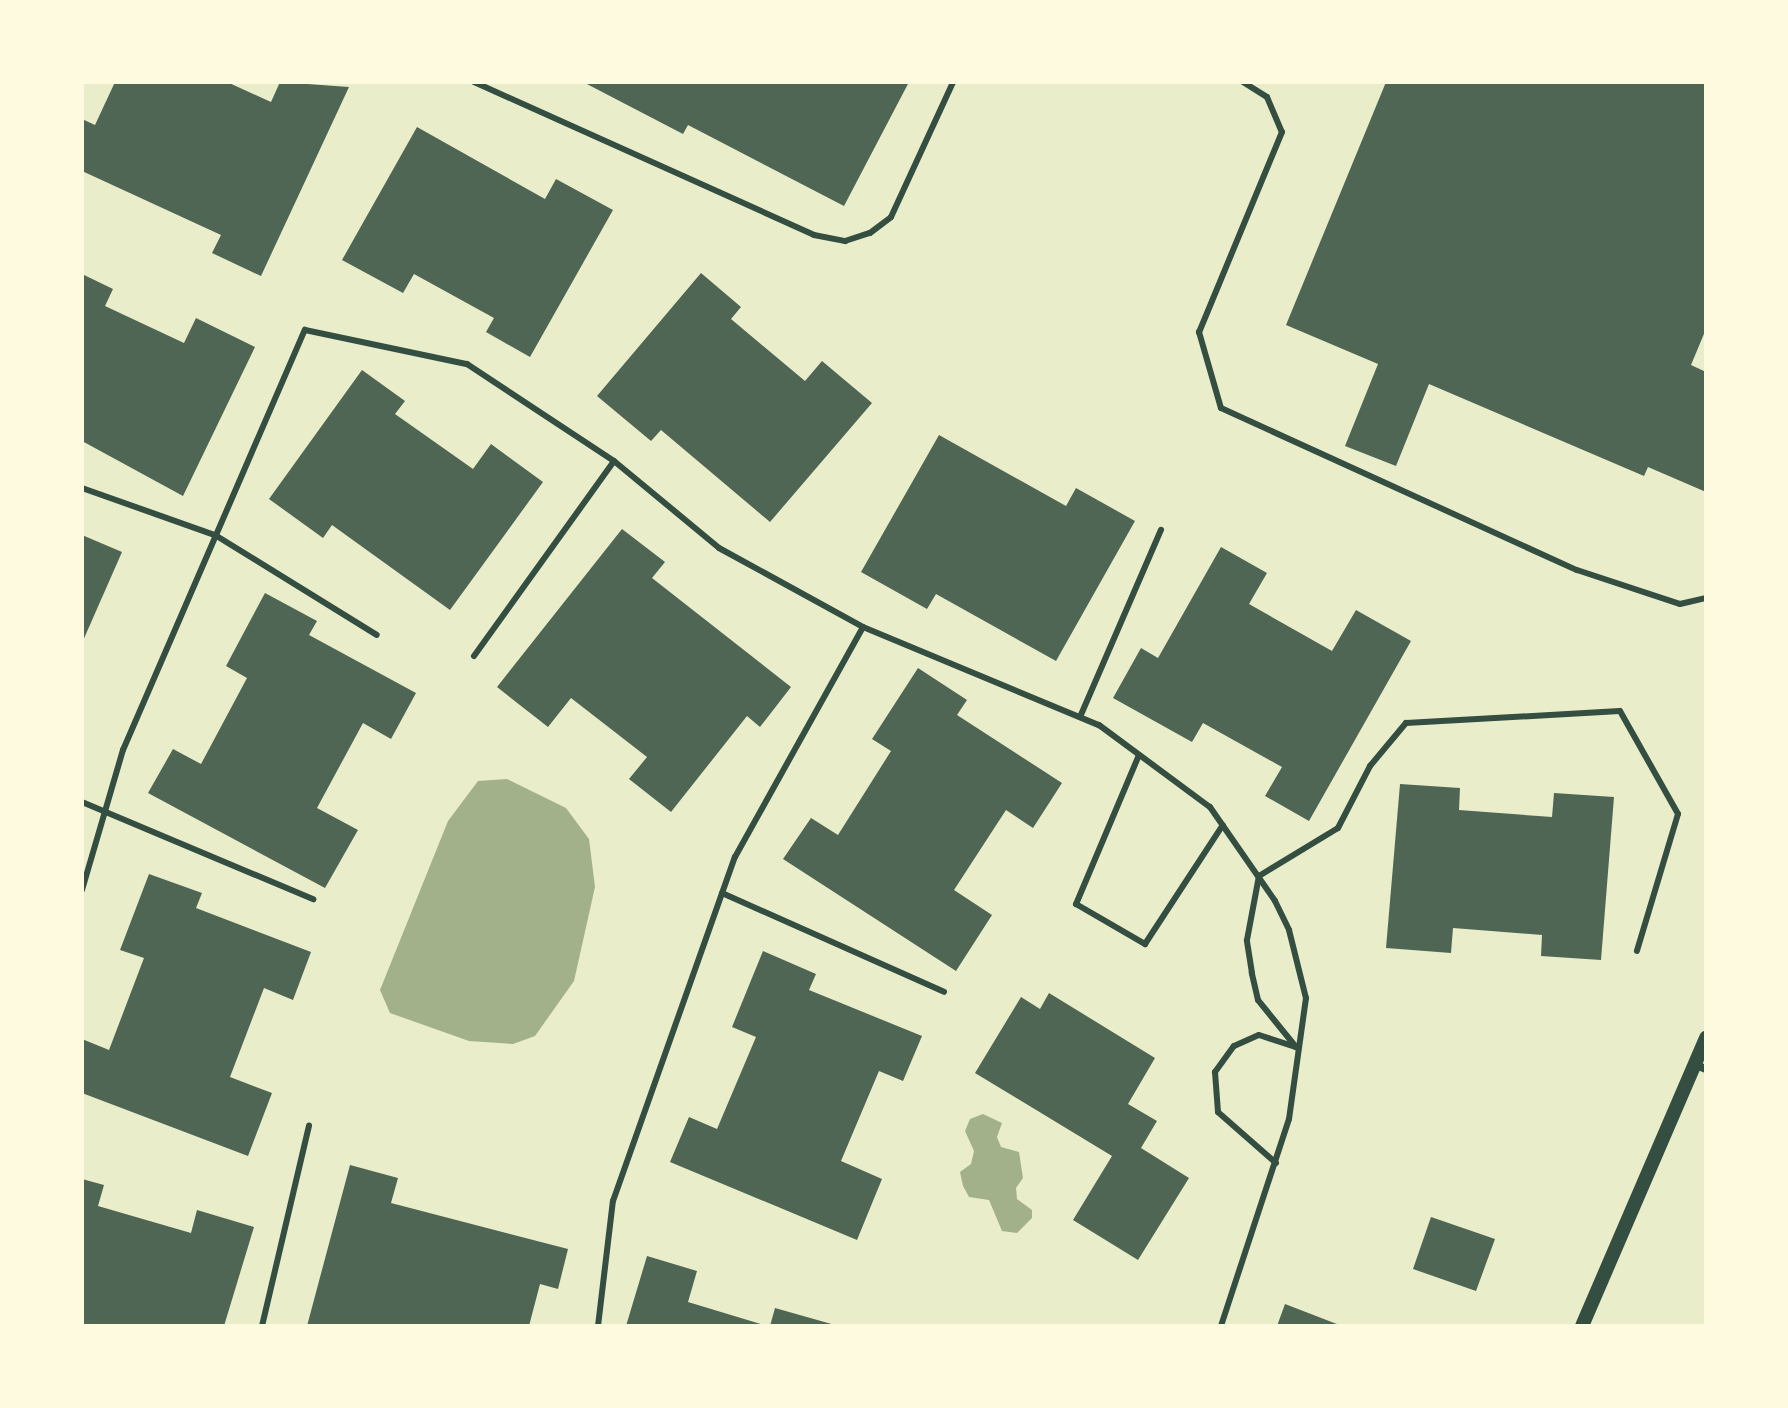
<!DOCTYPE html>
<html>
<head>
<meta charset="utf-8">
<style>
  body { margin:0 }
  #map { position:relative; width:1788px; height:1408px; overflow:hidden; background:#e9edc9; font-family:"Titillium Web",sans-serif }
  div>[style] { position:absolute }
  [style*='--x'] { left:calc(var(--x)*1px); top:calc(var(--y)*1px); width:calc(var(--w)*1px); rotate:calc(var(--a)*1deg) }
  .water>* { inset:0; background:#a3b18a }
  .building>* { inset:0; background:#4f6655 }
  .service>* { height:6px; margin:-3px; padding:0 3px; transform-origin:3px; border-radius:3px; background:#344e41 }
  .minor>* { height:8px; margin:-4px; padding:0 4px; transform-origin:4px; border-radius:4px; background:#344e41 }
  .tertiary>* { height:14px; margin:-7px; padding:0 7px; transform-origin:7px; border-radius:7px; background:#344e41 }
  span { translate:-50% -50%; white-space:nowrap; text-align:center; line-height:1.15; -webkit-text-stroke:8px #fefae0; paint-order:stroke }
  .frame { position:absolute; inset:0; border:84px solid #fefae0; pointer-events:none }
</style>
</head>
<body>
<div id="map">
  <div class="water">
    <i style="clip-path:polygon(507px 779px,566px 808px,589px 839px,595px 887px,574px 981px,535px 1036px,513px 1044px,469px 1041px,390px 1013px,380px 990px,448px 821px,478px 781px)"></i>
    <i style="clip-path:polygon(983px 1114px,1002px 1123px,997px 1137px,1001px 1147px,1019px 1152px,1023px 1178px,1016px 1188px,1017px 1199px,1032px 1210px,1032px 1218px,1017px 1233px,1002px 1231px,989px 1200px,969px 1197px,963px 1186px,960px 1172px,971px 1164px,974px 1151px,965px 1131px,970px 1119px)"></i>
  </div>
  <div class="building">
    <i style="clip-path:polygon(115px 82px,227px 82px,271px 102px,280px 82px,349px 87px,261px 276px,212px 253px,221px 235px,82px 171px,82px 119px,95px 125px)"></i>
    <i style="clip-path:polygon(583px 82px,909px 82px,844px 206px,688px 125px,683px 134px)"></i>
    <i style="clip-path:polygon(1386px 82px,1706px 82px,1706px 329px,1691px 365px,1706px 372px,1706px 492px,1648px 467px,1644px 476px,1429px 384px,1396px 466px,1345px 446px,1378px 364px,1286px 325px)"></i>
    <i style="clip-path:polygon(417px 127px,545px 199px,556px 179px,613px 210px,530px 357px,486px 332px,494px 318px,414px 274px,403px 293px,342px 260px)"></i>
    <i style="clip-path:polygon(701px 273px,741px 307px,731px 319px,805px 381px,822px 361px,872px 403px,770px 522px,661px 430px,651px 441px,597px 396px)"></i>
    <i style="clip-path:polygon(82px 274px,113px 289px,105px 306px,184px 343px,196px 318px,255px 347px,183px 496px,82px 441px)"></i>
    <i style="clip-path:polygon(362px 370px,405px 401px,395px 414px,473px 469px,491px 444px,543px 482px,450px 610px,332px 525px,323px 538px,269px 499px)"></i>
    <i style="clip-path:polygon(939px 435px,1066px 506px,1076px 488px,1135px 521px,1056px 661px,936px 594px,927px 609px,861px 572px)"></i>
    <i style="clip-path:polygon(622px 529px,665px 562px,652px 578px,791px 687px,760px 727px,747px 716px,671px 812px,629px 779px,647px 757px,571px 698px,548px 727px,497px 687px)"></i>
    <i style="clip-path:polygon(82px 535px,122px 552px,82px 643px)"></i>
    <i style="clip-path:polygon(1221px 547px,1267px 573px,1249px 604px,1332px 651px,1356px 610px,1411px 641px,1309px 821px,1265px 796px,1282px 767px,1203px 723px,1192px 742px,1113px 698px,1141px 648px,1158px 658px)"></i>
    <i style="clip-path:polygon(265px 593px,317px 621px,309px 635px,416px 693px,391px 739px,363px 723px,317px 808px,358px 830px,325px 888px,148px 793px,173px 749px,201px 764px,247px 678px,226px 666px)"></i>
    <i style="clip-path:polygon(918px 668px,967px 700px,957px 715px,1062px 783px,1033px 828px,1006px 810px,954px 890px,992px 915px,956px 971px,783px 859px,811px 818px,838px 835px,891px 751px,872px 739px)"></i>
    <i style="clip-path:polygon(1400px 784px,1460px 788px,1459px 810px,1552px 817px,1554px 793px,1614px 797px,1601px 960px,1541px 956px,1542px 935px,1453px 928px,1451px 953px,1386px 948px)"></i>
    <i style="clip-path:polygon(149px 874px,202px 893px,196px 908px,311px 952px,293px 1000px,264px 988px,230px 1077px,272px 1093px,248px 1156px,82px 1093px,82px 1039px,109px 1050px,144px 958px,120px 950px)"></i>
    <i style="clip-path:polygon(763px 951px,816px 974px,809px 990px,922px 1036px,903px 1081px,879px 1071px,841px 1161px,882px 1179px,857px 1240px,670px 1162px,689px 1117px,717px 1129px,756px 1037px,732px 1027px)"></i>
    <i style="clip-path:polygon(1049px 993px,1155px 1058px,1128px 1104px,1157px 1121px,1141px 1148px,1189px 1178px,1138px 1260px,1073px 1220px,1112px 1156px,975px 1073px,1021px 997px,1040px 1009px)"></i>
    <i style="clip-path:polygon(350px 1165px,398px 1178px,391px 1203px,568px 1249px,558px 1289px,540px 1284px,529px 1326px,307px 1326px)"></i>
    <i style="clip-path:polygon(82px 1179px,104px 1185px,98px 1206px,191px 1233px,197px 1210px,254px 1227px,224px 1326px,82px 1325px)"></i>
    <i style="clip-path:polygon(1431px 1217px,1495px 1239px,1476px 1291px,1413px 1269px)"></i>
    <i style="clip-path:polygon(647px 1256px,697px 1271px,688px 1302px,767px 1326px,626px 1326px)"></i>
    <i style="clip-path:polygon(1285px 1304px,1342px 1326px,1277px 1326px)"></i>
    <i style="clip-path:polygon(775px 1308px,835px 1325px,835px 1326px,770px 1326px)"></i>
  </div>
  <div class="service">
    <i style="--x:474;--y:82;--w:373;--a:24.2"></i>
    <i style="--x:814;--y:235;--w:32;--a:11"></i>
    <i style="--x:845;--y:241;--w:26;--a:-18"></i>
    <i style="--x:870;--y:233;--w:26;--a:-37"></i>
    <i style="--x:891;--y:217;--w:149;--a:-65.3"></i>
    <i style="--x:1243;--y:82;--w:28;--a:32"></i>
    <i style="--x:1267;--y:97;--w:38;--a:67"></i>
    <i style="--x:1282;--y:132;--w:217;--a:112.5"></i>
    <i style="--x:1199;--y:332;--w:79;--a:73.9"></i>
    <i style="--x:1221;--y:408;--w:391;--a:24.5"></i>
    <i style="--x:1577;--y:570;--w:108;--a:18.3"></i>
    <i style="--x:1680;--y:604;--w:27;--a:-13"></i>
    <i style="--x:82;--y:488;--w:141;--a:19.5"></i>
    <i style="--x:215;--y:535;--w:190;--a:31.7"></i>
    <i style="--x:474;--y:656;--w:240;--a:-54.3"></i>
    <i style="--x:1080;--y:717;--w:204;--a:-66.6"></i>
    <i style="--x:1139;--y:755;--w:162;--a:112.9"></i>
    <i style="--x:1076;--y:904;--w:80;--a:30.1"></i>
    <i style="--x:1145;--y:944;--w:142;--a:-56.8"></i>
    <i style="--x:82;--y:802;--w:251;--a:22.8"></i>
    <i style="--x:82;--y:890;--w:146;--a:-73.7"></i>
    <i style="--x:123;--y:750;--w:458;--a:-66.6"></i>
    <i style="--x:305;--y:330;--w:166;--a:11.9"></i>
    <i style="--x:467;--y:364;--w:176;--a:33.4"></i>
    <i style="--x:614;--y:461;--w:136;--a:39.6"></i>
    <i style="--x:719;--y:548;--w:164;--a:28.7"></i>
    <i style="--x:863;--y:627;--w:256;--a:22.6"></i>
    <i style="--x:1099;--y:725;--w:138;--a:36.5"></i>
    <i style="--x:1210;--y:807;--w:114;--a:55.3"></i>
    <i style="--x:1275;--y:901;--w:32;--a:64"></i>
    <i style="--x:1289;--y:930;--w:70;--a:76"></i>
    <i style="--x:1306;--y:998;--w:122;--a:98"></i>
    <i style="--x:1289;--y:1119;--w:218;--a:108.2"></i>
    <i style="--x:722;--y:893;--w:243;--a:24"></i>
    <i style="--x:1296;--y:1047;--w:60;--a:-129"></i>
    <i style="--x:1258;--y:1000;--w:28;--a:-103"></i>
    <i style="--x:1252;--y:973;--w:33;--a:-99"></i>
    <i style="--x:1247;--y:940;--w:65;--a:-79.4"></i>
    <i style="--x:1259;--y:876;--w:92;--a:-31.3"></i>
    <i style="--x:1338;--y:828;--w:70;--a:-62.7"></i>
    <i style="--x:1370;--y:766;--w:56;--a:-50.1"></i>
    <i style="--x:1406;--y:723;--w:214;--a:-3.2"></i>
    <i style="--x:1620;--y:711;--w:118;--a:60.6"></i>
    <i style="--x:1678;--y:814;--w:143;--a:106.7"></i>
    <i style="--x:1276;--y:1163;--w:77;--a:-138.7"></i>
    <i style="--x:1218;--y:1112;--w:40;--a:-94.3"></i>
    <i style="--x:1215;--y:1072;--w:32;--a:-54"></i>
    <i style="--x:1234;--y:1046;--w:27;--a:-24"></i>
    <i style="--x:1259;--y:1035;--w:39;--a:18"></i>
    <i style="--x:262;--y:1326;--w:206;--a:-76.8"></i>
    <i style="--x:598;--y:1326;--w:126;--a:-83.2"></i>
    <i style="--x:613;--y:1201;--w:365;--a:-70.5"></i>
    <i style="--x:735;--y:857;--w:263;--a:-60.9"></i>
  </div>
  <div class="minor">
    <i style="--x:1694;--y:1064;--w:13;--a:23"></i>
  </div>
  <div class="tertiary">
    <i style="--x:1582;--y:1326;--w:314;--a:-66.7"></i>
  </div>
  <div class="frame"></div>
</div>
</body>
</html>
